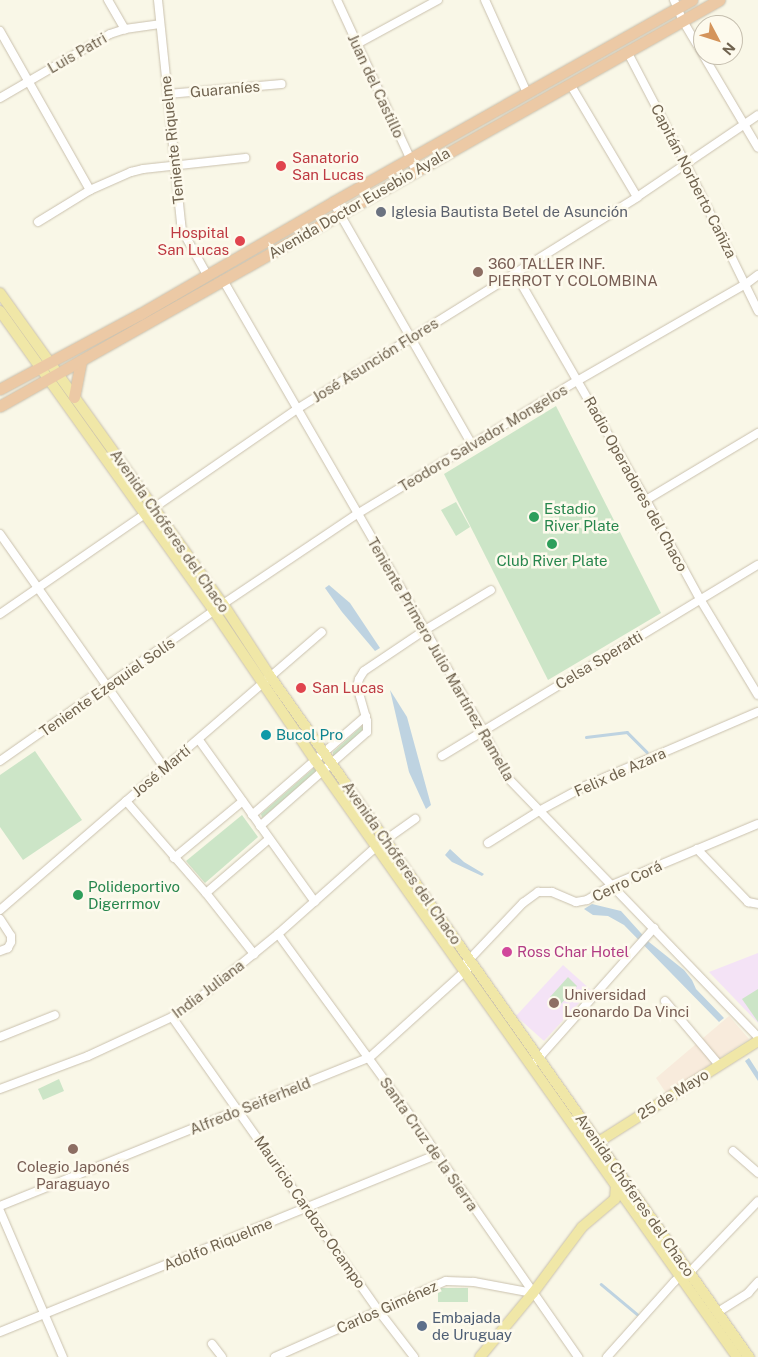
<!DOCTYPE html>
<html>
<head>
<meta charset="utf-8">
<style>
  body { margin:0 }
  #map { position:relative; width:758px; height:1357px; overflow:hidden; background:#f9f7e7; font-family:"Public Sans",sans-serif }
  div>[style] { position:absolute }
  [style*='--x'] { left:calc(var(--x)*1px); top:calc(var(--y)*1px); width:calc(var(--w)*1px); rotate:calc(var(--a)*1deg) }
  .commercial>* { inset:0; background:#f8ebdc }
  .education>* { inset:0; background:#f4e3f6 }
  .green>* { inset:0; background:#cce5c7 }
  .water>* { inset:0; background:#bed3e1 }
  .stream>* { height:2.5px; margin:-1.25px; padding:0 1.25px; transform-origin:1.25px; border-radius:1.25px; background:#bed3e1 }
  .roads { filter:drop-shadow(0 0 1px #cac1ae) drop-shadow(0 0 1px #cac1ae) }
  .minor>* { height:8px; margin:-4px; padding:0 4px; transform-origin:4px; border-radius:4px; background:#fff }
  .major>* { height:10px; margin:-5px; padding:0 5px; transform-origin:5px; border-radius:5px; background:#f0e7a7 }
  .highway>* { height:11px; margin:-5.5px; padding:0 5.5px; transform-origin:5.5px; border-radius:5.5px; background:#ecc9a5 }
  .dots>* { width:14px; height:14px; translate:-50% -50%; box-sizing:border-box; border:2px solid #fdfaed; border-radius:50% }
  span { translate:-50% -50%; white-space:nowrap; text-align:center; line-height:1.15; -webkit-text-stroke:5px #fdfaed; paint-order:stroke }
  .street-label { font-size:15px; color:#70634f }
  .health-label { font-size:15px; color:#be3a42 }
  .left { translate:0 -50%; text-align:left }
  .right { translate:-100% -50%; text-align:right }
  .worship-label { font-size:15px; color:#5b616d }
  .education-label { font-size:15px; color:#785e54 }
  .leisure-label { font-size:15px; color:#27864d }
  .culture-label { font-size:15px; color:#0d838f }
  .hotel-label { font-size:15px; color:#b23c85 }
  .service-label { font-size:15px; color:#4e5e75 }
  .north { position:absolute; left:693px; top:15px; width:50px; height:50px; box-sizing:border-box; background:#fdfaed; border:1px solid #c5beae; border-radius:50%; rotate:130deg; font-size:14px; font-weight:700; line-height:20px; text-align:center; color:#70634f }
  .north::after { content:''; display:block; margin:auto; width:18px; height:22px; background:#d4945b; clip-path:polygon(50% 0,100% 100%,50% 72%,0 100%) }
</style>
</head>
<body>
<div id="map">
  <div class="commercial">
    <i style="clip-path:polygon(729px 1016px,749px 1039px,666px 1093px,656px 1078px)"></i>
  </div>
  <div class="education">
    <i style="clip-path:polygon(758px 953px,758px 1023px,709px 972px)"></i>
    <i style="clip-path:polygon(563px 965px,591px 990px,544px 1041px,516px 1016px)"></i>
  </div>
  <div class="green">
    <i style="clip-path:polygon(73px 401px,145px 503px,144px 504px,72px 402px)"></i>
    <i style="clip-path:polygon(556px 406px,661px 613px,548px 680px,444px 474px)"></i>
    <i style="clip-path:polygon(456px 502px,470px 527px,456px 536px,441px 510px)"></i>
    <i style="clip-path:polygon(362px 726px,366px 730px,336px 756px,333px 756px,333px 752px)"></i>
    <i style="clip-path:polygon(35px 751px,82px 820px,23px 860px,0 827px,0 775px)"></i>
    <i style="clip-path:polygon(315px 767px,319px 770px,262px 818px,261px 814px)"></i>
    <i style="clip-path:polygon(242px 815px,258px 837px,205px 883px,186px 861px)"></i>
    <i style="clip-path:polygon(568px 977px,577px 986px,559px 1006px,550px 997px)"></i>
    <i style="clip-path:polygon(758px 989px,758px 1022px,742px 999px)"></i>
    <i style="clip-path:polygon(59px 1079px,64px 1091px,43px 1100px,38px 1089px)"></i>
    <i style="clip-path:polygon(438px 1288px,468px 1288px,468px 1302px,438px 1302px)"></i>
  </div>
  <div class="water">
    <i style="clip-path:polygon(329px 585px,350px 603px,380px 648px,375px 651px,342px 612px,325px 588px)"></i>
    <i style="clip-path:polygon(390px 690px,407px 717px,431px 805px,426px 809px,409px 772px)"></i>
    <i style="clip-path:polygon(450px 849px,464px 862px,484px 874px,482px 876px,452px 862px,445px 855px)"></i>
    <i style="clip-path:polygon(592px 904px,621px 911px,649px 942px,684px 970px,692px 980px,696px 989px,724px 1018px,719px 1022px,624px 925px,608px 916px,593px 915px,584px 909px)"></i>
    <i style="clip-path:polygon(749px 1058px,758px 1072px,758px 1081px,745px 1061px)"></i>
  </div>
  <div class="stream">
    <i style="--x:586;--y:737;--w:41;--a:-7"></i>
    <i style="--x:627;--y:732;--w:28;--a:45"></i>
    <i style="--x:601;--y:1284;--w:47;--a:39.8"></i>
  </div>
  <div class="roads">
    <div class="minor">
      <i style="--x:108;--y:0;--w:34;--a:60"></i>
      <i style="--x:158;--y:0;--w:224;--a:84.1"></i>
      <i style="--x:181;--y:223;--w:7;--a:82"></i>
      <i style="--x:182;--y:230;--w:51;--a:60.9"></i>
      <i style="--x:337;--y:0;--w:188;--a:65.2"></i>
      <i style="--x:485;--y:0;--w:102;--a:65.7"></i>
      <i style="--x:674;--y:0;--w:23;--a:67"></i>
      <i style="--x:683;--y:21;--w:147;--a:59.4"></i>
      <i style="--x:0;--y:31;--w:183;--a:60.5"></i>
      <i style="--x:357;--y:44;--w:92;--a:-28.5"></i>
      <i style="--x:628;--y:53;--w:125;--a:62.4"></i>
      <i style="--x:686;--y:164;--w:164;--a:63.9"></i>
      <i style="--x:570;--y:84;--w:131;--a:59.3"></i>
      <i style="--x:168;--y:94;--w:114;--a:-5"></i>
      <i style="--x:0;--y:98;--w:127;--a:-30.2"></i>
      <i style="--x:110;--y:34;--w:16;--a:-18"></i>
      <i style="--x:125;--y:29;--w:35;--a:-8"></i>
      <i style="--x:333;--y:202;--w:280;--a:60.2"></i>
      <i style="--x:38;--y:222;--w:61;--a:-31.6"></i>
      <i style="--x:90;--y:190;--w:45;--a:-23.7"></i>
      <i style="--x:131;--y:172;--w:12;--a:-14"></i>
      <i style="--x:143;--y:169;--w:103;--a:-6.2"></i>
      <i style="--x:515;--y:273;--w:262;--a:60"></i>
      <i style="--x:646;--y:500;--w:113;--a:61.4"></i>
      <i style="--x:700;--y:599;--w:112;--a:58.9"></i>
      <i style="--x:223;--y:280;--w:520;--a:59.98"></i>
      <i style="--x:483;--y:730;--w:53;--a:62.9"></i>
      <i style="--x:507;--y:777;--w:361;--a:46"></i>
      <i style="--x:646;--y:500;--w:131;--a:-30.9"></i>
      <i style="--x:0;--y:534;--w:285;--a:54.9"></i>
      <i style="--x:0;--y:614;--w:361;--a:-34.6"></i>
      <i style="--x:297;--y:409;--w:401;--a:-31.9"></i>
      <i style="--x:637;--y:197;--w:146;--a:-34.1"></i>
      <i style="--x:199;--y:740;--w:199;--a:54.4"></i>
      <i style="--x:442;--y:756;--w:369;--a:-31.2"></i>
      <i style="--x:0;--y:761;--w:273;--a:-35.1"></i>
      <i style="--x:223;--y:604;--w:161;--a:-33.9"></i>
      <i style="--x:357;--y:514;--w:257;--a:-31.2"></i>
      <i style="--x:577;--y:381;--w:195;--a:-29.9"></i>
      <i style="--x:746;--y:284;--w:15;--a:-37"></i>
      <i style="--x:126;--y:801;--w:122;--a:49"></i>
      <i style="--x:206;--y:893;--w:78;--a:51.8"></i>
      <i style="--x:252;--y:815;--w:151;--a:-41"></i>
      <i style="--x:260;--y:826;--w:142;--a:-41.3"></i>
      <i style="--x:367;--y:732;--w:11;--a:-90"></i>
      <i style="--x:367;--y:721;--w:35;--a:-106"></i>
      <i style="--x:357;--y:687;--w:8;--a:-76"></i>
      <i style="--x:359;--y:679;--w:9;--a:-58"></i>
      <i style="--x:364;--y:671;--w:73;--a:-33.9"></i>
      <i style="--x:425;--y:630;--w:77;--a:-31.2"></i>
      <i style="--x:488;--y:843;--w:60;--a:-32.1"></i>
      <i style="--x:539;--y:811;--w:52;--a:-28.5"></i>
      <i style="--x:585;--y:786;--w:188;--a:-23.2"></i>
      <i style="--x:697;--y:849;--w:74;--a:46.1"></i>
      <i style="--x:748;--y:902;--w:10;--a:11"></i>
      <i style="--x:174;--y:858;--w:89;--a:-39.6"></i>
      <i style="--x:206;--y:893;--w:83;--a:-40.6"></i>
      <i style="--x:0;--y:910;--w:425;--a:-40.8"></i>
      <i style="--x:0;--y:919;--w:20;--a:57"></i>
      <i style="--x:11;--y:936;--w:6;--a:90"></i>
      <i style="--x:11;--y:942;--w:7;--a:117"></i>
      <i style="--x:8;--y:948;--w:9;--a:159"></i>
      <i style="--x:278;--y:934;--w:224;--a:53.9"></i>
      <i style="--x:410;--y:1115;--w:295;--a:55.2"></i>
      <i style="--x:466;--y:963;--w:83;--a:-46.5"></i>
      <i style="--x:523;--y:903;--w:19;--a:-36"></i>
      <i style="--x:538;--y:892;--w:14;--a:0"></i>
      <i style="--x:552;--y:892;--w:26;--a:23"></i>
      <i style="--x:576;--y:902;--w:11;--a:-10"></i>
      <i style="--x:587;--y:900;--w:29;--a:-31"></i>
      <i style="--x:612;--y:885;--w:158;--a:-22.7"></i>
      <i style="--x:665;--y:1001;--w:84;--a:49.8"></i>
      <i style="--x:172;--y:1017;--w:358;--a:54.9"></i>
      <i style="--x:378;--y:1310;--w:59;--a:52.5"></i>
      <i style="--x:0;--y:1037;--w:59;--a:-21.8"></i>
      <i style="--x:536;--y:1061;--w:178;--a:-48.4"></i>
      <i style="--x:0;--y:1089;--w:94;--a:-20.6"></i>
      <i style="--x:88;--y:1056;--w:93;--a:-24.9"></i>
      <i style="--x:172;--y:1017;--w:24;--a:-33"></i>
      <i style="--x:192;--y:1004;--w:111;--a:-39.1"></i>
      <i style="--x:278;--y:934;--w:132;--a:-41.6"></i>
      <i style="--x:377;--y:846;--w:47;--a:-35.4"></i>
      <i style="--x:733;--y:1151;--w:33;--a:41"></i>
      <i style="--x:0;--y:1206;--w:398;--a:-21.9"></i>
      <i style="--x:369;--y:1058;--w:140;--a:-42.1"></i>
      <i style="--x:0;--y:1211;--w:159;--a:66.7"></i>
      <i style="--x:718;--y:1312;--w:36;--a:-32"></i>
      <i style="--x:748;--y:1293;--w:15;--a:-48"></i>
      <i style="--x:0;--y:1332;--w:471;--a:-22.1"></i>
      <i style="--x:212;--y:1344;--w:16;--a:52"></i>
      <i style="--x:275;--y:1357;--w:187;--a:-24"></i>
      <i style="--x:446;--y:1281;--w:28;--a:2"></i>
      <i style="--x:474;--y:1282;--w:60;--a:10.6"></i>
      <i style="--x:607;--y:1357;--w:101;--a:-48.2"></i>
      <i style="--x:674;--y:1282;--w:8;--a:-45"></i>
      <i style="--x:680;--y:1276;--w:11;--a:-22"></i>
      <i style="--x:690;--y:1272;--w:98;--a:-46.2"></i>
    </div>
    <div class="major">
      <i style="--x:0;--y:293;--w:383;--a:54.4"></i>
      <i style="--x:223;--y:604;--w:86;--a:56.9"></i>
      <i style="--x:270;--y:676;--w:833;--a:54.88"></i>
      <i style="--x:0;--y:311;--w:369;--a:54.5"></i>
      <i style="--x:214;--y:611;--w:180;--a:55.9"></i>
      <i style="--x:315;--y:760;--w:731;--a:54.74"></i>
      <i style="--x:592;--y:1146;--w:196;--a:-32.3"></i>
      <i style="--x:480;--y:1357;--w:83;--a:-50.4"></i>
      <i style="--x:533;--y:1293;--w:82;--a:-53.4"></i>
      <i style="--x:582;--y:1227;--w:43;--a:-40.3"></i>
      <i style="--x:615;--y:1199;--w:15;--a:-86"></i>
    </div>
    <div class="highway">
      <i style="--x:0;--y:389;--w:159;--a:-28.2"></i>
      <i style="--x:140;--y:314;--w:223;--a:-30.1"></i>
      <i style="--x:333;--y:202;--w:412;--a:-29.4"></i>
      <i style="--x:74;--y:397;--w:37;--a:-79"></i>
      <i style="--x:0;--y:406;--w:826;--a:-29.45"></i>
    </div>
  </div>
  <div class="dots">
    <i style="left:281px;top:166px;background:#e0444e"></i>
    <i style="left:381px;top:212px;background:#6b7280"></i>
    <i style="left:240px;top:241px;background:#e0444e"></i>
    <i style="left:478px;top:272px;background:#8d6e63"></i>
    <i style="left:534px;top:517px;background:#2e9e5b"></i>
    <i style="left:552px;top:544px;background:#2e9e5b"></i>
    <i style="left:301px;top:688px;background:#e0444e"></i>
    <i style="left:266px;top:735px;background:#0f9aa8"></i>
    <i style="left:78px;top:895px;background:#2e9e5b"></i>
    <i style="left:507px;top:952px;background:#d1479c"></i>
    <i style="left:554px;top:1003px;background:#8d6e63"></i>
    <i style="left:73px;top:1149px;background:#8d6e63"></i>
    <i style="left:422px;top:1326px;background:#5c6f8a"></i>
  </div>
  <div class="street-label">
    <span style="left:77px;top:53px;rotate:-30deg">Luis Patri</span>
    <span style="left:376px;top:86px;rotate:65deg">Juan del Castillo</span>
    <span style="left:225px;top:89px;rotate:-5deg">Guaraníes</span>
    <span style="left:172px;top:140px;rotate:-96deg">Teniente Riquelme</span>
    <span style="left:694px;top:181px;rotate:63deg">Capitán Norberto Cañiza</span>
    <span style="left:359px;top:203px;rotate:-30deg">Avenida Doctor Eusebio Ayala</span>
    <span style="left:375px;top:360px;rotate:-32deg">José Asunción Flores</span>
    <span style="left:483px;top:438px;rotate:-31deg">Teodoro Salvador Mongelos</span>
    <span style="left:636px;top:484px;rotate:61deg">Radio Operadores del Chaco</span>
    <span style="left:170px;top:531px;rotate:55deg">Avenida Chóferes del Chaco</span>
    <span style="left:441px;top:659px;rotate:60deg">Teniente Primero Julio Martínez Ramella</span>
    <span style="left:599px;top:660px;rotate:-31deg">Celsa Speratti</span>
    <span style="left:107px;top:687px;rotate:-35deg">Teniente Ezequiel Solís</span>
    <span style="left:161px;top:771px;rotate:-40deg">José Martí</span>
    <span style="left:620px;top:772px;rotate:-24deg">Felix de Azara</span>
    <span style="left:402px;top:863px;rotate:55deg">Avenida Chóferes del Chaco</span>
    <span style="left:627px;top:881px;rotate:-26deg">Cerro Corá</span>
    <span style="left:208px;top:989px;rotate:-37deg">India Juliana</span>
    <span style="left:673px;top:1094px;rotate:-32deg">25 de Mayo</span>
    <span style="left:250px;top:1106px;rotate:-22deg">Alfredo Seiferheld</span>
    <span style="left:429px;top:1144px;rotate:55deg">Santa Cruz de la Sierra</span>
    <span style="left:635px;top:1195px;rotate:55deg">Avenida Chóferes del Chaco</span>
    <span style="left:310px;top:1212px;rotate:55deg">Mauricio Cardozo Ocampo</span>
    <span style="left:218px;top:1244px;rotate:-22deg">Adolfo Riquelme</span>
    <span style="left:387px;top:1307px;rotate:-24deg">Carlos Giménez</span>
  </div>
  <div class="health-label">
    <span class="left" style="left:292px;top:166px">Sanatorio<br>San Lucas</span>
    <span class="right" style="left:229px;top:241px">Hospital<br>San Lucas</span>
    <span class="left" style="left:312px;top:688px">San Lucas</span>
  </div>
  <div class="worship-label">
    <span class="left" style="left:391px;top:212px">Iglesia Bautista Betel de Asunción</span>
  </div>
  <div class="education-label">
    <span class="left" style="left:488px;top:272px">360 TALLER INF.<br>PIERROT Y COLOMBINA</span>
    <span class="left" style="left:564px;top:1003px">Universidad<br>Leonardo Da Vinci</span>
    <span style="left:73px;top:1175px">Colegio Japonés<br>Paraguayo</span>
  </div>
  <div class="leisure-label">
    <span class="left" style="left:544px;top:517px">Estadio<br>River Plate</span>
    <span style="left:552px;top:561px">Club River Plate</span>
    <span class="left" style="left:88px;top:895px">Polideportivo<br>Digerrmov</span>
  </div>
  <div class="culture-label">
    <span class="left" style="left:276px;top:735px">Bucol Pro</span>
  </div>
  <div class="hotel-label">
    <span class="left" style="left:517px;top:952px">Ross Char Hotel</span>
  </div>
  <div class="service-label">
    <span class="left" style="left:432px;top:1326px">Embajada<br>de Uruguay</span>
  </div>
  <div class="north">N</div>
</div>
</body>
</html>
